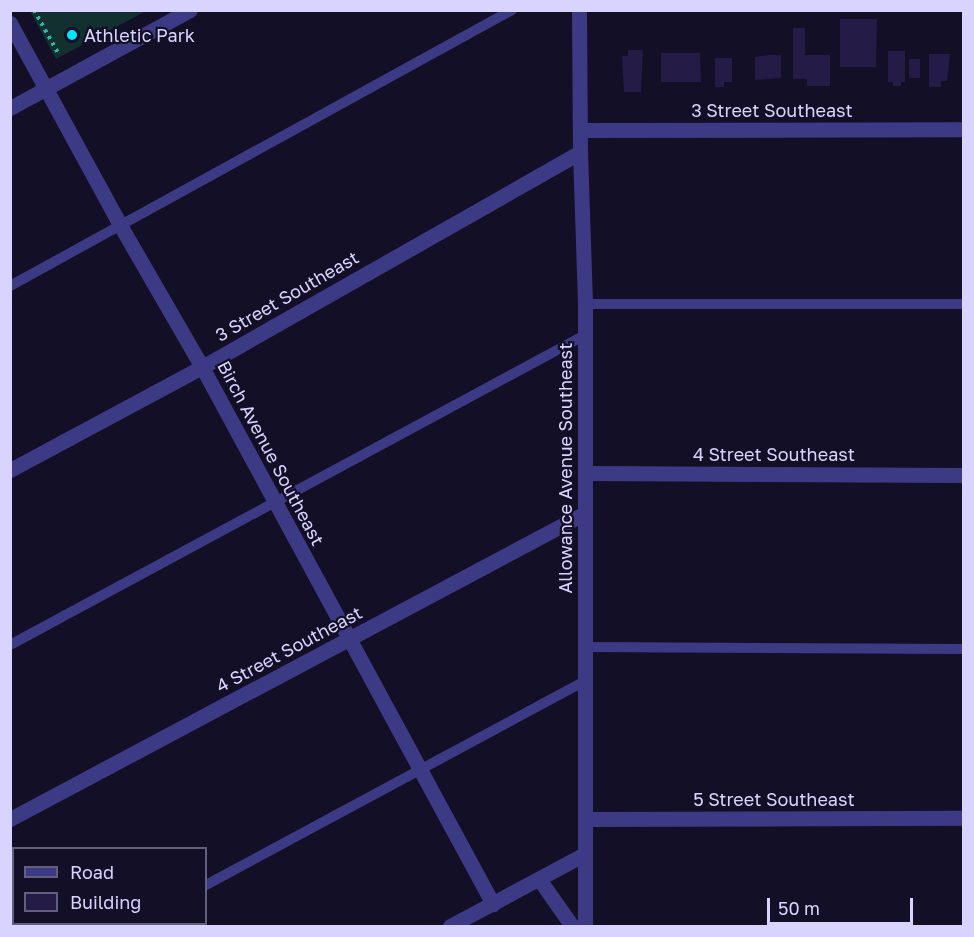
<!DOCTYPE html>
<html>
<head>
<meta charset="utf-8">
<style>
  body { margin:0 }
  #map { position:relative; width:974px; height:937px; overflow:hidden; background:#130f26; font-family:"Golos Text",sans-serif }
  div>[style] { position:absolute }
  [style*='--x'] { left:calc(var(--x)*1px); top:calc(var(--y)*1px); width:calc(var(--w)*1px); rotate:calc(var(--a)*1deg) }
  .green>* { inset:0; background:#12302f }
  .building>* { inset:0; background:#241b47 }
  .path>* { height:4px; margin-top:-2px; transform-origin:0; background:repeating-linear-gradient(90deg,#2fb8af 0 3px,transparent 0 7.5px) }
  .lane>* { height:10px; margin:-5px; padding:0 5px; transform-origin:5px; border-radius:5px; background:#3d3a85 }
  .street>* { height:15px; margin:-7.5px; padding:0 7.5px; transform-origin:7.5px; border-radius:7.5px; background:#3d3a85 }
  .dots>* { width:16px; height:16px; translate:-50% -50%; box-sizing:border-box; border:3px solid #130f26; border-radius:50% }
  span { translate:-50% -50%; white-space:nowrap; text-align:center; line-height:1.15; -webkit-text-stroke:4.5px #130f26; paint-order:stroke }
  .poi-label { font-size:18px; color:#d9d4ff }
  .left { translate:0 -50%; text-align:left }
  .street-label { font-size:18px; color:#d9d4ff }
  .frame { position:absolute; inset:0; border:12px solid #d9d4ff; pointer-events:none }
  .legend { position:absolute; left:12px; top:847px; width:195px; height:78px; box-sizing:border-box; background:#130f26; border:2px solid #625e7d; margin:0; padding:8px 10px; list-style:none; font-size:18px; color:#d9d4ff }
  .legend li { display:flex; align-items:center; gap:12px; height:30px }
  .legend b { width:30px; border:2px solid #625e7d }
  .scale { position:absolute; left:767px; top:898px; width:146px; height:27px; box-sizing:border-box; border:3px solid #d9d4ff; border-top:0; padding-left:8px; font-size:18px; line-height:21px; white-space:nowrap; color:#d9d4ff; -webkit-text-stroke:4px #130f26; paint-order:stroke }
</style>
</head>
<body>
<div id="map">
  <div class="green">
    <i style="clip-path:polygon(30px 11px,146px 11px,56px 59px)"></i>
  </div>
  <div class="building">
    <i style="clip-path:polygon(840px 19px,877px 19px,876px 67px,840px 67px)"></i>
    <i style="clip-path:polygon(793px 28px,805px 28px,805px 55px,830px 55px,830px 86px,807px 86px,807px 79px,793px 79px)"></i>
    <i style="clip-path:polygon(628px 50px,643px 50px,641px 92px,624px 92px,622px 56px,628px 56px)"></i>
    <i style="clip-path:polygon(888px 51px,905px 51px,905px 82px,901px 82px,901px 86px,893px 86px,893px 82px,888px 82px)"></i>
    <i style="clip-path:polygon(661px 53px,700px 53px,701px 82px,661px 82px)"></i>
    <i style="clip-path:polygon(929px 54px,950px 54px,947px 81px,941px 81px,941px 87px,929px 87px)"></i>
    <i style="clip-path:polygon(770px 55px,781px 55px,781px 78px,755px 80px,755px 57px)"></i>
    <i style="clip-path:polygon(715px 58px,732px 58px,732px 82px,724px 82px,724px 87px,715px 87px)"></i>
    <i style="clip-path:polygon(909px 59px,920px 59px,920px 78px,909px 78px)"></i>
  </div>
  <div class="path">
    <i style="--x:34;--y:10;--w:49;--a:60.8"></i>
  </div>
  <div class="lane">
    <i style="--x:10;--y:286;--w:573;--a:-28.8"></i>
    <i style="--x:585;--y:304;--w:379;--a:0"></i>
    <i style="--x:10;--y:645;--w:653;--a:-28.33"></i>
    <i style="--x:585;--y:647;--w:379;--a:0.3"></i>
    <i style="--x:206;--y:885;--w:430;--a:-28.3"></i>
    <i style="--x:129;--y:926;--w:5;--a:-22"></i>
  </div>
  <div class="street">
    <i style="--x:579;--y:10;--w:142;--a:89.6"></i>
    <i style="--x:580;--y:152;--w:152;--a:88.1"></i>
    <i style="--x:585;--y:304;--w:622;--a:90"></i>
    <i style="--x:10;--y:23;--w:230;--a:61.4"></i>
    <i style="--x:120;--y:225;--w:164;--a:60"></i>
    <i style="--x:202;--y:367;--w:611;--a:61.55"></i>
    <i style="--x:10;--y:108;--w:205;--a:-28.6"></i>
    <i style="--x:580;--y:130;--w:384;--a:-0.1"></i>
    <i style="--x:10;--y:470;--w:218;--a:-28.2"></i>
    <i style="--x:202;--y:367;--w:435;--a:-29.6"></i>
    <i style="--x:585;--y:473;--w:379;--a:0.3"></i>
    <i style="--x:10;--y:819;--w:651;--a:-28.02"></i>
    <i style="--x:585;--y:819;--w:379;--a:-0.2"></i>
    <i style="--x:539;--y:879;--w:57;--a:54.9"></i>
    <i style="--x:450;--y:926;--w:153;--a:-28.1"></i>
  </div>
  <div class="dots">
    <i style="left:72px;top:35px;background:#00e6ff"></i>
  </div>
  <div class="poi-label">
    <span class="left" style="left:84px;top:35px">Athletic Park</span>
  </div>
  <div class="street-label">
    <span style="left:772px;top:110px">3 Street Southeast</span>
    <span style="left:287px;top:296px;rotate:-30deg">3 Street Southeast</span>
    <span style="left:271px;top:453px;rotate:62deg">Birch Avenue Southeast</span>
    <span style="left:774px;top:454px">4 Street Southeast</span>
    <span style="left:565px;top:468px;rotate:-90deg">Allowance Avenue Southeast</span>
    <span style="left:289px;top:649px;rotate:-28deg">4 Street Southeast</span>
    <span style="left:774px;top:799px">5 Street Southeast</span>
  </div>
  <div class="frame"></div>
  <ul class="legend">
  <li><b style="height:8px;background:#3d3a85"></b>Road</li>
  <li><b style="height:16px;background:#241b47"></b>Building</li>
  </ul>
  <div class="scale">50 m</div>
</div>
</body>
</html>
